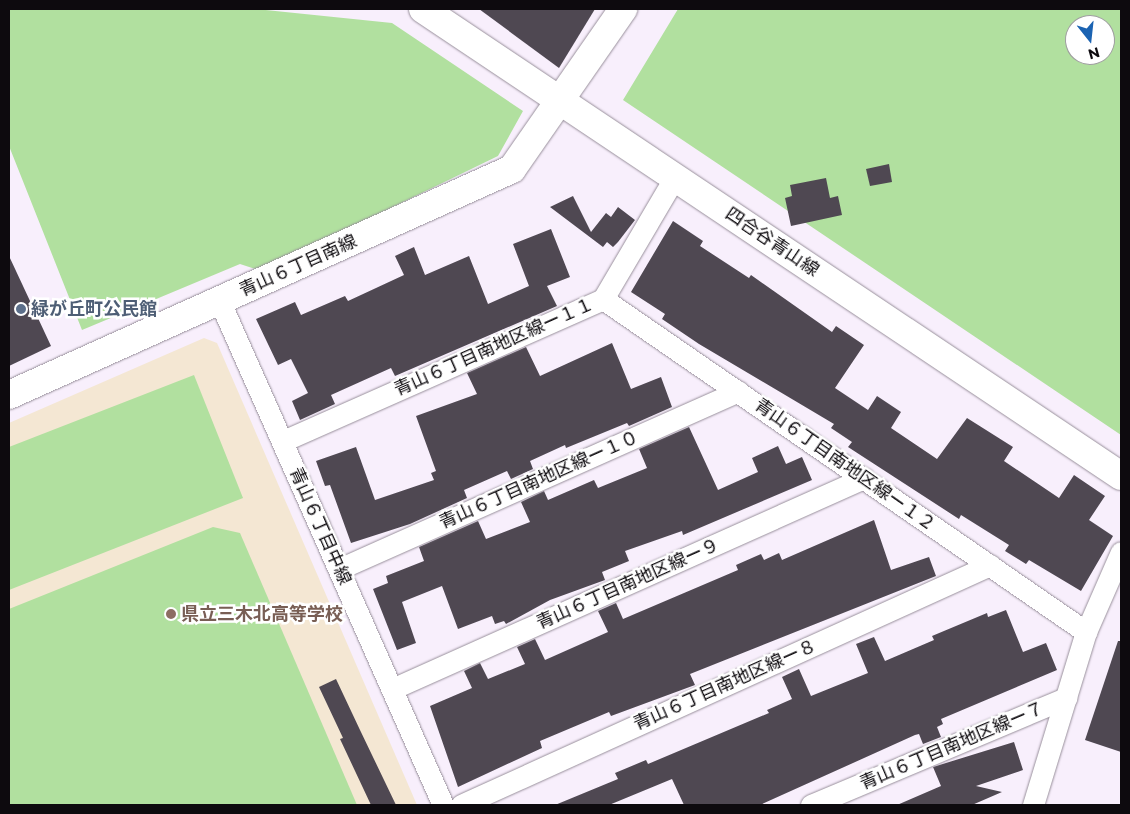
<!DOCTYPE html>
<html>
<head>
<meta charset="utf-8">
<style>
  body { margin:0 }
  #map { position:relative; width:1130px; height:814px; overflow:hidden; background:#f8effc; font-family:Montserrat,"Noto Sans JP",sans-serif }
  div>[style] { position:absolute }
  [style*='--x'] { left:calc(var(--x)*1px); top:calc(var(--y)*1px); width:calc(var(--w)*1px); rotate:calc(var(--a)*1deg) }
  .education>* { inset:0; background:#f4e7d3 }
  .green>* { inset:0; background:#b1e09f }
  .building>* { inset:0; background:#4f4852 }
  .roads { filter:drop-shadow(0 0 1px #988f9b) drop-shadow(0 0 1px #988f9b) }
  .street>* { height:21px; margin:-10.5px; padding:0 10.5px; transform-origin:10.5px; border-radius:10.5px; background:#fff }
  .secondary>* { height:28px; margin:-14px; padding:0 14px; transform-origin:14px; border-radius:14px; background:#fff }
  .dots>* { width:14px; height:14px; translate:-50% -50%; box-sizing:border-box; border:2px solid #fff; border-radius:50% }
  span { translate:-50% -50%; white-space:nowrap; text-align:center; line-height:1.15; -webkit-text-stroke:5px #fff; paint-order:stroke }
  .street-label { font-size:18px; color:#0d0a0e }
  .service-label { font-size:18px; color:#4e5e75; font-weight:700 }
  .left { translate:0 -50%; text-align:left }
  .education-label { font-size:18px; color:#785e54; font-weight:700 }
  .frame { position:absolute; inset:0; border:10px solid #0d0a0e; pointer-events:none }
  .north { position:absolute; left:1065px; top:15px; width:50px; height:50px; box-sizing:border-box; background:#fff; border:1px solid #9e9d9f; border-radius:50%; rotate:164deg; font-size:14px; font-weight:700; line-height:20px; text-align:center; color:#0d0a0e }
  .north::after { content:''; display:block; margin:auto; width:18px; height:22px; background:#1b63b2; clip-path:polygon(50% 0,100% 100%,50% 72%,0 100%) }
</style>
</head>
<body>
<div id="map">
  <div class="education">
    <i style="clip-path:polygon(204px 338px,217px 343px,417px 805px,9px 805px,9px 423px)"></i>
  </div>
  <div class="green">
    <i style="clip-path:polygon(9px 9px,256px 9px,392px 23px,523px 111px,498px 156px,261px 271px,240px 264px,82px 330px,9px 146px)"></i>
    <i style="clip-path:polygon(evenodd,678px 9px,1121px 9px,1121px 435px,623px 100px,678px 9px,1075px 25px,1105px 25px,1105px 55px,1075px 55px,1075px 25px)"></i>
    <i style="clip-path:polygon(194px 375px,243px 498px,9px 590px,9px 447px)"></i>
    <i style="clip-path:polygon(213px 527px,240px 533px,357px 805px,9px 805px,9px 609px)"></i>
  </div>
  <div class="building">
    <i style="clip-path:polygon(479px 9px,595px 9px,559px 68px)"></i>
    <i style="clip-path:polygon(889px 164px,892px 182px,870px 186px,866px 169px)"></i>
    <i style="clip-path:polygon(826px 178px,830px 198px,838px 196px,842px 215px,791px 226px,785px 198px,792px 196px,790px 185px)"></i>
    <i style="clip-path:polygon(573px 196px,591px 232px,606px 213px,611px 217px,618px 207px,635px 220px,618px 242px,613px 247px,607px 242px,603px 247px,550px 207px)"></i>
    <i style="clip-path:polygon(673px 221px,703px 241px,700px 246px,749px 278px,751px 275px,832px 332px,836px 326px,864px 345px,835px 388px,868px 410px,877px 396px,901px 412px,891px 428px,937px 459px,967px 418px,1013px 447px,1004px 461px,1059px 498px,1074px 475px,1105px 496px,1089px 520px,1113px 536px,1081px 591px,1029px 560px,1026px 564px,1005px 551px,1009px 545px,961px 515px,959px 519px,848px 447px,852px 442px,831px 428px,834px 424px,699px 344px,662px 319px,665px 314px,631px 292px)"></i>
    <i style="clip-path:polygon(551px 229px,570px 277px,547px 286px,557px 306px,395px 376px,391px 368px,331px 395px,335px 404px,300px 420px,292px 401px,308px 393px,291px 359px,278px 365px,256px 319px,295px 302px,301px 315px,345px 296px,348px 301px,404px 275px,395px 256px,414px 247px,425px 275px,469px 256px,488px 304px,529px 286px,513px 244px)"></i>
    <i style="clip-path:polygon(9px 256px,51px 346px,9px 366px)"></i>
    <i style="clip-path:polygon(612px 343px,631px 389px,661px 377px,672px 407px,629px 426px,627px 423px,566px 448px,565px 445px,530px 461px,533px 469px,511px 479px,507px 471px,464px 490px,467px 498px,410px 524px,351px 543px,330px 485px,325px 486px,316px 461px,356px 447px,375px 500px,434px 480px,431px 473px,436px 471px,416px 416px,477px 394px,467px 373px,526px 347px,540px 376px)"></i>
    <i style="clip-path:polygon(689px 427px,718px 490px,758px 472px,752px 458px,778px 446px,786px 464px,802px 457px,812px 480px,683px 535px,682px 531px,625px 551px,629px 561px,602px 572px,605px 580px,550px 600px,506px 624px,504px 621px,495px 624px,492px 616px,458px 629px,442px 586px,402px 602px,416px 643px,397px 650px,373px 589px,388px 583px,386px 576px,424px 561px,419px 547px,478px 521px,486px 539px,530px 522px,521px 502px,544px 491px,548px 500px,594px 480px,598px 488px,647px 468px,639px 449px)"></i>
    <i style="clip-path:polygon(874px 520px,891px 570px,929px 557px,936px 576px,690px 674px,695px 685px,611px 716px,609px 712px,540px 741px,542px 748px,458px 787px,430px 706px,472px 688px,464px 671px,480px 663px,488px 679px,525px 664px,517px 647px,535px 639px,545px 660px,608px 632px,598px 611px,616px 603px,623px 619px,738px 570px,736px 565px,761px 554px,764px 560px,779px 553px,782px 560px)"></i>
    <i style="clip-path:polygon(1006px 610px,1023px 652px,1046px 643px,1057px 670px,941px 719px,943px 724px,937px 727px,941px 737px,923px 744px,919px 734px,915px 735px,760px 805px,684px 805px,672px 779px,609px 805px,555px 805px,618px 779px,615px 773px,646px 760px,648px 764px,769px 713px,767px 710px,792px 699px,782px 677px,799px 669px,811px 696px,868px 673px,856px 644px,874px 637px,885px 661px,934px 640px,932px 636px,987px 613px,988px 617px)"></i>
    <i style="clip-path:polygon(1118px 641px,1121px 641px,1121px 752px,1085px 740px)"></i>
    <i style="clip-path:polygon(336px 679px,360px 730px,396px 805px,371px 805px,340px 739px,343px 738px,319px 687px)"></i>
    <i style="clip-path:polygon(1014px 742px,1023px 770px,976px 786px,1002px 792px,972px 805px,897px 805px,941px 786px,933px 767px)"></i>
  </div>
  <div class="roads">
    <div class="street">
      <i style="--x:603;--y:299;--w:587;--a:34.58"></i>
      <i style="--x:220;--y:302;--w:550;--a:66.09"></i>
      <i style="--x:283;--y:441;--w:350;--a:-23.9"></i>
      <i style="--x:603;--y:299;--w:142;--a:-59.5"></i>
      <i style="--x:339;--y:569;--w:437;--a:-24"></i>
      <i style="--x:392;--y:689;--w:517;--a:-24.09"></i>
      <i style="--x:461;--y:805;--w:581;--a:-24.4"></i>
      <i style="--x:811;--y:805;--w:277;--a:-22.8"></i>
      <i style="--x:1033;--y:805;--w:181;--a:-73"></i>
      <i style="--x:1086;--y:632;--w:87;--a:-66.4"></i>
    </div>
    <div class="secondary">
      <i style="--x:423;--y:9;--w:840;--a:33.78"></i>
      <i style="--x:9;--y:395;--w:551;--a:-24.19"></i>
      <i style="--x:512;--y:169;--w:195;--a:-55.2"></i>
    </div>
  </div>
  <div class="dots">
    <i style="left:21px;top:309px;background:#5c6f8a"></i>
    <i style="left:171px;top:614px;background:#8d6e63"></i>
  </div>
  <div class="street-label">
    <span style="left:772px;top:242px;rotate:34deg">四合谷青山線</span>
    <span style="left:298px;top:266px;rotate:-24deg">青山６丁目南線</span>
    <span style="left:494px;top:347px;rotate:-24deg">青山６丁目南地区線ー１１</span>
    <span style="left:845px;top:465px;rotate:35deg">青山６丁目南地区線ー１２</span>
    <span style="left:539px;top:480px;rotate:-24deg">青山６丁目南地区線ー１０</span>
    <span style="left:320px;top:526px;rotate:66deg">青山６丁目中線</span>
    <span style="left:628px;top:584px;rotate:-24deg">青山６丁目南地区線ー９</span>
    <span style="left:725px;top:685px;rotate:-24deg">青山６丁目南地区線ー８</span>
    <span style="left:952px;top:746px;rotate:-23deg">青山６丁目南地区線ー７</span>
  </div>
  <div class="service-label">
    <span class="left" style="left:31px;top:309px">緑が丘町公民館</span>
  </div>
  <div class="education-label">
    <span class="left" style="left:181px;top:614px">県立三木北高等学校</span>
  </div>
  <div class="frame"></div>
  <div class="north">N</div>
</div>
</body>
</html>
